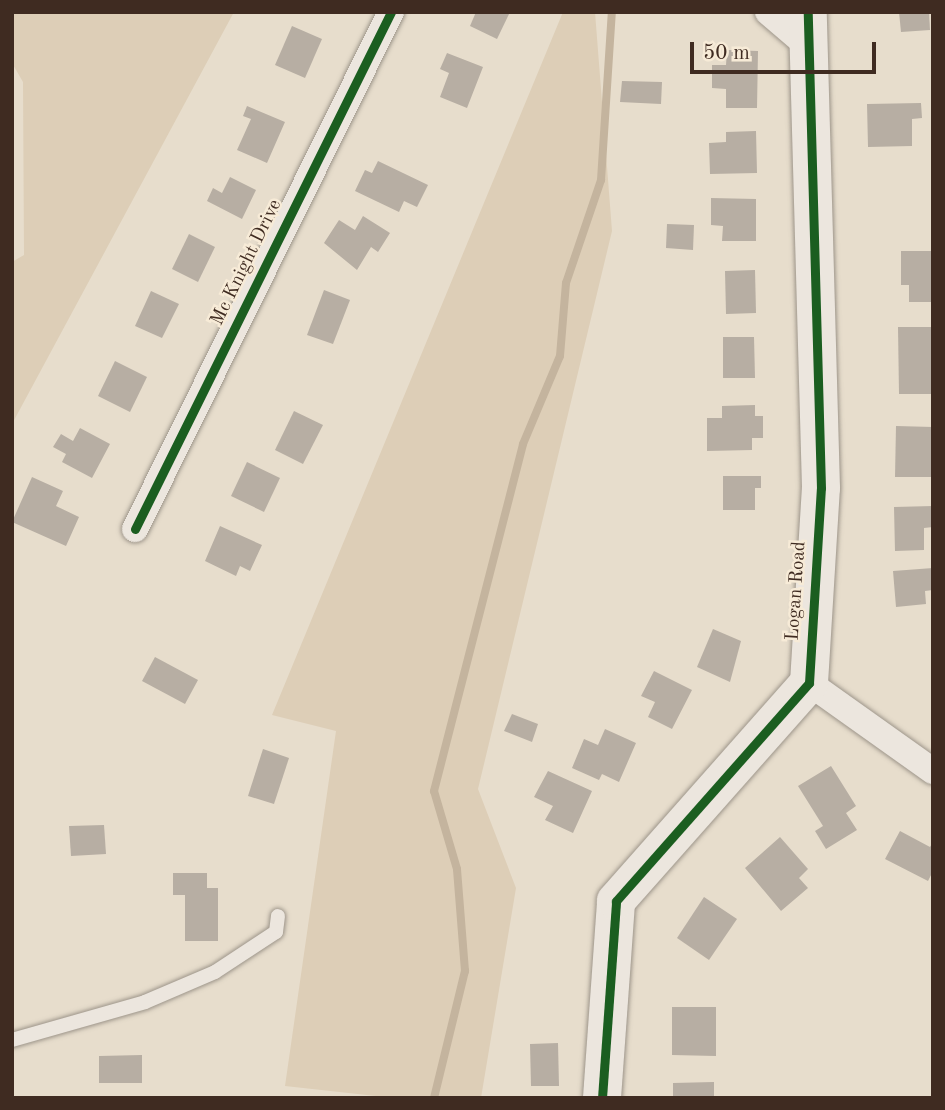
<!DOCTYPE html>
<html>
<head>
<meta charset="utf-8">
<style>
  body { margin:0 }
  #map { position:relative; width:945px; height:1110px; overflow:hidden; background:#e7ddcc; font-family:"Old Standard TT",serif }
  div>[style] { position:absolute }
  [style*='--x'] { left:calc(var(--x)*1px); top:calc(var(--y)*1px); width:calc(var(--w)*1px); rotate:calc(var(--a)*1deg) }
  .green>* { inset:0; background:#ddceb7 }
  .stream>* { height:8px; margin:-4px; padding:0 4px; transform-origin:4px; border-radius:4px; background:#c4b49e }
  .building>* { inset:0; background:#b7aea3 }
  .roads { filter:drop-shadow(0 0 2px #9d958a) drop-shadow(0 0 2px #9d958a) }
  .lane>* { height:14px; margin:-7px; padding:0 7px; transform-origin:7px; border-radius:7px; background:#ece6de }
  .street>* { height:26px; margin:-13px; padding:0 13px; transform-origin:13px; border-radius:13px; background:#ece6de }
  .secondary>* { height:38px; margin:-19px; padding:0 19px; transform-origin:19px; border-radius:19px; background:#ece6de }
  .cycleway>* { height:9px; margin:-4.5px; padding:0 4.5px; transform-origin:4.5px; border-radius:4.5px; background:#1b5e20 }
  span { translate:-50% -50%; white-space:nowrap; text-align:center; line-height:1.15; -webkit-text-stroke:5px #f7ebd7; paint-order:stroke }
  .street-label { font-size:19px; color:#3f2b21 }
  .frame { position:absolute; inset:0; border:14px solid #3f2b21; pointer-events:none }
  .scale { position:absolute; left:690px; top:42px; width:186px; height:32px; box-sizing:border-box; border:4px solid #3f2b21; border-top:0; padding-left:9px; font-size:21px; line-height:24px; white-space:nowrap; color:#3f2b21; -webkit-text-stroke:5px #f7ebd7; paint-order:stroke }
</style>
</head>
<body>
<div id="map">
  <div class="green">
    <i style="clip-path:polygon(12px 12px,234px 12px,12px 424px,12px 262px,24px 255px,23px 82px,12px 63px)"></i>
    <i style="clip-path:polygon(563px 12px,595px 12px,612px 231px,478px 789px,516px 888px,481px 1098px,394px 1098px,285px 1086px,336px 731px,272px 715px)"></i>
  </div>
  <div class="stream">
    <i style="--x:434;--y:1098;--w:131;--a:-76.3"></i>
    <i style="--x:465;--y:971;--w:102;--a:-94.5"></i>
    <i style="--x:457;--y:869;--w:81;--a:-106.4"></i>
    <i style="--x:434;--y:791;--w:358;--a:-75.6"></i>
    <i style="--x:523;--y:444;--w:95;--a:-67.2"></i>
    <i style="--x:560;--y:356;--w:73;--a:-85.3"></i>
    <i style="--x:566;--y:283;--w:109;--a:-71.2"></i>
    <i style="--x:601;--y:180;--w:168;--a:-86.3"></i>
  </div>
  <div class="building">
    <i style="clip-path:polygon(476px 12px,510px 12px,497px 39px,470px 26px)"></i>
    <i style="clip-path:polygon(899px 12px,929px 12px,930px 30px,901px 32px)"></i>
    <i style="clip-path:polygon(292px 26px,322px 39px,305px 78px,275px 65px)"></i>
    <i style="clip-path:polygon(727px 50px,758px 51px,757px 108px,726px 108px,726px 89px,712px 88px,712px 65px,726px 65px)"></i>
    <i style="clip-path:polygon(447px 53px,483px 67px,467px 108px,440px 97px,449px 73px,440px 69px)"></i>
    <i style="clip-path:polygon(622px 81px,662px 82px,661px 104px,620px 102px)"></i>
    <i style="clip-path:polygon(921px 103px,922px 118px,912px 119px,912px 146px,868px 147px,867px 104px)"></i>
    <i style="clip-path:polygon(247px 106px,285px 122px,267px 163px,237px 150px,251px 119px,243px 116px)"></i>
    <i style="clip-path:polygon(756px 131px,757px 173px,710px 174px,709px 143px,726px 142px,726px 132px)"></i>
    <i style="clip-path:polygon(378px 161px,428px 185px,417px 207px,404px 201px,399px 212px,355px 191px,365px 170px,372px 173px)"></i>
    <i style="clip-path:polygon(230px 177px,256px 190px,242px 219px,207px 201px,213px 188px,222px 193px)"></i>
    <i style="clip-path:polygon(711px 198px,756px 199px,756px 241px,722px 241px,723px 226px,711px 225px)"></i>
    <i style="clip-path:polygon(363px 216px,390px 233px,378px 252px,371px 247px,357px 270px,324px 243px,339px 220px,355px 230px)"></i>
    <i style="clip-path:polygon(667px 224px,694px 225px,693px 250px,666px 248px)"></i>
    <i style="clip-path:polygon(189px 234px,215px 247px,198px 282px,172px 269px)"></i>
    <i style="clip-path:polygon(901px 251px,933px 251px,933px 302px,909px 302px,909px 285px,901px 285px)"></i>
    <i style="clip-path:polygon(755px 270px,756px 313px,726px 314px,725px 271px)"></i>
    <i style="clip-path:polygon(324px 290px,350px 300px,333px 344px,307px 335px)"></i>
    <i style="clip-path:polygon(151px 291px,179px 304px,162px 338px,135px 326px)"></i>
    <i style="clip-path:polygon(898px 327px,933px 327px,933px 394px,899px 394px)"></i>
    <i style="clip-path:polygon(723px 337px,754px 337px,755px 378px,723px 378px)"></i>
    <i style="clip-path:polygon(115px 361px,147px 377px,130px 412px,98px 396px)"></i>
    <i style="clip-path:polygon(755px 405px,755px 416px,763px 416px,763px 438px,752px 438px,752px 450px,707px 451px,707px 418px,722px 418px,722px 406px)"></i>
    <i style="clip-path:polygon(294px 411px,323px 425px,303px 464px,275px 450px)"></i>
    <i style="clip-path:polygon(896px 426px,933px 427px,933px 477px,895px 477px)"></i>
    <i style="clip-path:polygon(80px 428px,110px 444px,92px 478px,62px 462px,66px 454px,53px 447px,61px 434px,73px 441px)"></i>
    <i style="clip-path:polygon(247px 462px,280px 478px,264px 512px,231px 496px)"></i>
    <i style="clip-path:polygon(723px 476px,761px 476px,761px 488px,755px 488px,755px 510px,723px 510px)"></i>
    <i style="clip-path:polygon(32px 477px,63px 491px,56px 506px,79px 517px,66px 546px,12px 522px)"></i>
    <i style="clip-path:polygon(933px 506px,933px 527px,924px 528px,924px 550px,895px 551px,894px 507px)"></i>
    <i style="clip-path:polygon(220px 526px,262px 545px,250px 571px,240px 566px,236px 576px,205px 561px)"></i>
    <i style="clip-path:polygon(933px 568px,933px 590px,925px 591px,926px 604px,896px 607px,893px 571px)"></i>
    <i style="clip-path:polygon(713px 629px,741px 641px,730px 682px,697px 667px)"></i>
    <i style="clip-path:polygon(155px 657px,198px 680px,185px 704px,142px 681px)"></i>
    <i style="clip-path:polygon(654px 671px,692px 690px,672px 729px,648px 717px,655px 702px,641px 696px)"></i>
    <i style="clip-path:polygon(512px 714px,538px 724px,532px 742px,504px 731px)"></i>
    <i style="clip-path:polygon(605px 729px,636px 743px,619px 782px,602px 774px,599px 780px,572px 768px,584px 739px,598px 745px)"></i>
    <i style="clip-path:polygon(263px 749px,289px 758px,274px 804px,248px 796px)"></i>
    <i style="clip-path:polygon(831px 766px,856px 806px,846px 813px,857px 830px,826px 849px,815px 831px,823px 826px,798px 786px)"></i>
    <i style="clip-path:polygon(548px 771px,592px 791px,573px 833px,545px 820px,553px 806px,534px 797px)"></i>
    <i style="clip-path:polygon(104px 825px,106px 854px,71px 856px,69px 826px)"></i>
    <i style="clip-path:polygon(900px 831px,930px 847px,933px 842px,933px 871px,928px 881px,885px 859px)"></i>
    <i style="clip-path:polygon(780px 837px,808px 869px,799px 878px,808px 888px,781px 911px,745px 868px)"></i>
    <i style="clip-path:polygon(173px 873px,207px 873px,207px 888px,218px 888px,218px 941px,185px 941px,185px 895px,173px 895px)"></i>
    <i style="clip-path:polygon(704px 897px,737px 919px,709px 960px,677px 938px)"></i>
    <i style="clip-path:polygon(672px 1007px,716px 1007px,716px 1056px,672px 1055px)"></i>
    <i style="clip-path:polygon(558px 1043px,559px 1086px,531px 1086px,530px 1044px)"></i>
    <i style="clip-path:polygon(142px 1055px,142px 1083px,99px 1083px,99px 1056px)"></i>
    <i style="clip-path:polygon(714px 1082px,714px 1098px,673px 1098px,673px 1083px)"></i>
  </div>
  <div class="roads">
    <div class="lane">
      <i style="--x:12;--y:1040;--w:138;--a:-15.9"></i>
      <i style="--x:145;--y:1002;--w:76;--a:-23.2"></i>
      <i style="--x:215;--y:972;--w:73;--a:-33.3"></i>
      <i style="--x:276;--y:932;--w:16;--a:-83"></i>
    </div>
    <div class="street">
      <i style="--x:768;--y:12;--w:54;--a:40.5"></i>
      <i style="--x:135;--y:529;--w:577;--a:-63.66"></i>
      <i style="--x:809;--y:683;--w:152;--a:35.4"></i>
    </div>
    <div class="secondary">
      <i style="--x:602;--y:1098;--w:197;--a:-85.9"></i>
      <i style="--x:616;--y:901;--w:291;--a:-48.5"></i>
      <i style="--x:809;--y:683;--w:195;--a:-86.5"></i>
      <i style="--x:821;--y:488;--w:476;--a:-91.6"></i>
    </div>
  </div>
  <div class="cycleway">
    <i style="--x:135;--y:529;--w:577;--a:-63.66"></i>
    <i style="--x:602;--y:1098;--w:197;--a:-85.9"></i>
    <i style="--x:616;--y:901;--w:291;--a:-48.5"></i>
    <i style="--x:809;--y:683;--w:195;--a:-86.5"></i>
    <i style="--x:821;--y:488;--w:476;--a:-91.6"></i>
  </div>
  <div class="street-label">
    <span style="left:247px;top:263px;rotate:-64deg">Mc Knight Drive</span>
    <span style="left:797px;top:591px;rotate:-86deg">Logan Road</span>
  </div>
  <div class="frame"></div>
  <div class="scale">50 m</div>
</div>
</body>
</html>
